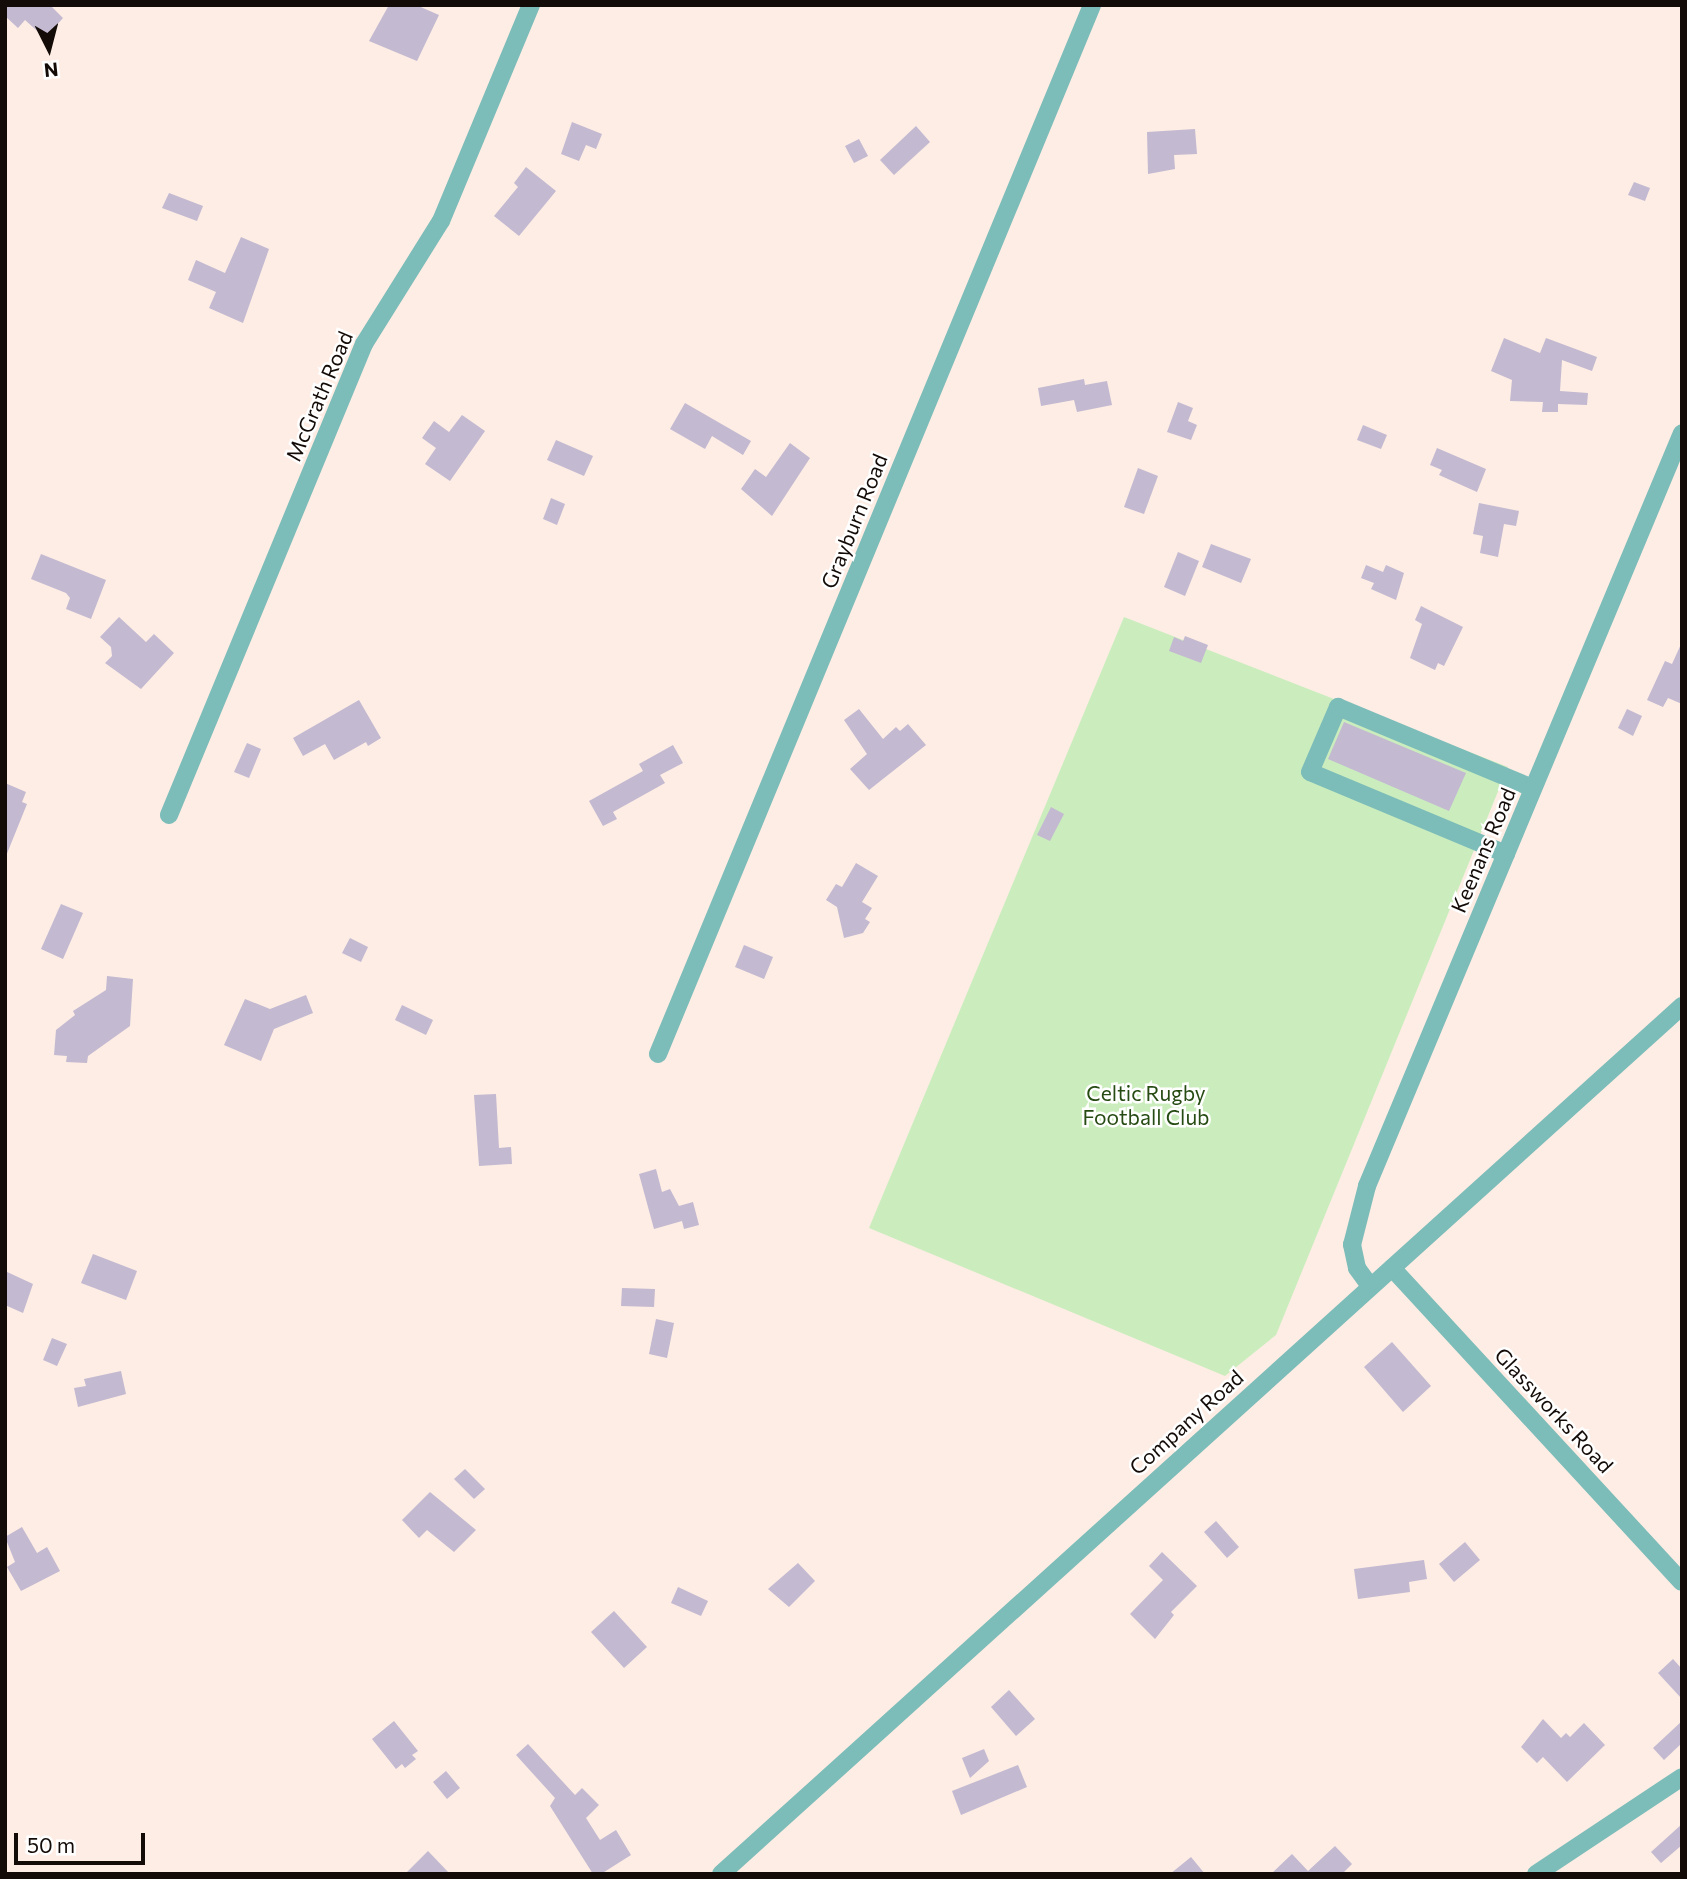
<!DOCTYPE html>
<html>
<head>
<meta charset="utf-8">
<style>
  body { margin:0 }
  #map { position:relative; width:1687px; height:1879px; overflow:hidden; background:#fdede4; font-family:Commissioner,sans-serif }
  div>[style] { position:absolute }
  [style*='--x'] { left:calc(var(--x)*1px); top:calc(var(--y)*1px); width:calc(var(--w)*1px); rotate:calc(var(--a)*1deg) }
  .green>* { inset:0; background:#cbedbe }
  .building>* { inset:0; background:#c3b9d1 }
  .minor>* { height:18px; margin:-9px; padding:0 9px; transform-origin:9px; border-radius:9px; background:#7cbcb9 }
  span { translate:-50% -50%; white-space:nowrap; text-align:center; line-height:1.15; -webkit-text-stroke:5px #fff; paint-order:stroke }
  .street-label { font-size:21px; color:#130b07 }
  .park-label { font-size:21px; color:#264b13 }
  .frame { position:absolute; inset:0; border:7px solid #130b07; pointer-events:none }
  .north { position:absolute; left:14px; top:14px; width:70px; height:70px; -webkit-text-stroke:5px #fff; paint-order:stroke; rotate:174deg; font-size:19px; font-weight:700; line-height:28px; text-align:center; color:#130b07 }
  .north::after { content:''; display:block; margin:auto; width:24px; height:32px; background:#130b07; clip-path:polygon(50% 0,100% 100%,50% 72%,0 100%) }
  .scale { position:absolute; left:14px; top:1833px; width:131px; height:32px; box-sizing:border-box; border:4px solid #130b07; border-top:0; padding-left:9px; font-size:21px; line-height:24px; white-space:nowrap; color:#130b07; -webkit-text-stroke:5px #fff; paint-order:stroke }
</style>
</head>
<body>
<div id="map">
  <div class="green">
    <i style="clip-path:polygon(1124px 617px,1508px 767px,1276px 1335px,1225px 1376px,869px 1228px)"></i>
  </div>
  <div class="building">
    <i style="clip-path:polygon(5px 5px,50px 5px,63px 18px,45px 38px,25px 20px,18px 28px,5px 16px)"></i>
    <i style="clip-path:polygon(389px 5px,416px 5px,439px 15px,417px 61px,369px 41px)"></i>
    <i style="clip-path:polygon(572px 122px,602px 134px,596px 149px,586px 145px,579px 161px,561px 154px)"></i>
    <i style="clip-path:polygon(916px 126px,930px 142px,894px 175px,880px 160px)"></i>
    <i style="clip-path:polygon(1195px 129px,1197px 154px,1174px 155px,1175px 169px,1148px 174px,1147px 132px)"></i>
    <i style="clip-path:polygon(859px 139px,868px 156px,854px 163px,845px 146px)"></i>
    <i style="clip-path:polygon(526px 167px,556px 191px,519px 236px,494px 216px,518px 187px,514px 183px)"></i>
    <i style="clip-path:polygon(1634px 182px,1650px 188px,1645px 201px,1628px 195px)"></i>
    <i style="clip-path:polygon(169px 193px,203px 206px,197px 221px,162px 208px)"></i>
    <i style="clip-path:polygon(241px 237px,269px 249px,243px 323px,209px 308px,216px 292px,188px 280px,196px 260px,225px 273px)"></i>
    <i style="clip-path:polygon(1504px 338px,1540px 353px,1546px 338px,1597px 357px,1592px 371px,1562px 360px,1560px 391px,1588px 393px,1587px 405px,1558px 404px,1558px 412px,1542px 412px,1543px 402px,1510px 401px,1512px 380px,1491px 371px)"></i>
    <i style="clip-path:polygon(1084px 379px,1085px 385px,1107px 381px,1112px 405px,1077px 412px,1074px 400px,1041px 406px,1038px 388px)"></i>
    <i style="clip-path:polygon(1178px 402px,1193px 408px,1188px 421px,1197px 425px,1191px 440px,1167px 432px)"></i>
    <i style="clip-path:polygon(685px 403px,751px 441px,743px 455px,712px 436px,705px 449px,670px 429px)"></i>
    <i style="clip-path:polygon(462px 415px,485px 431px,450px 481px,425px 464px,436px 448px,422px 438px,434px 421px,449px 432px)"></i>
    <i style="clip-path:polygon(1363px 425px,1387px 435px,1381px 449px,1357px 440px)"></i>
    <i style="clip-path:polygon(556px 440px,593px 456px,584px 476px,547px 460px)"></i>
    <i style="clip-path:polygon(790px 443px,810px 458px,772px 516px,741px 489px,755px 469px,766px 477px)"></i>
    <i style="clip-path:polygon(1437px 448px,1486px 469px,1477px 492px,1439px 475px,1442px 470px,1430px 465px)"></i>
    <i style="clip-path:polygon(1138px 468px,1158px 476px,1144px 514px,1124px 507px)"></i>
    <i style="clip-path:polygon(551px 498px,565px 504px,557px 525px,543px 519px)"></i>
    <i style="clip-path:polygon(1479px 503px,1519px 511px,1516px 526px,1504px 524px,1498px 557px,1480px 553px,1483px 536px,1473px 534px)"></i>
    <i style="clip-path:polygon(1211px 544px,1251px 559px,1241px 583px,1202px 567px)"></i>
    <i style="clip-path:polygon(1178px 552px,1199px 561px,1185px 596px,1164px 587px)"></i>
    <i style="clip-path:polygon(41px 554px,106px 580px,91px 619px,66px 609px,70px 598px,66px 593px,31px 579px)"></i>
    <i style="clip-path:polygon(1366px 565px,1383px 572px,1386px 565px,1404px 573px,1396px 600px,1371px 589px,1374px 583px,1361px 578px)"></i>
    <i style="clip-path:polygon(1421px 606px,1463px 627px,1444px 666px,1438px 663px,1435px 670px,1410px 658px,1422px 624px,1415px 620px)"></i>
    <i style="clip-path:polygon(119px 617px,146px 642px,154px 634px,174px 653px,141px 689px,105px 663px,112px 656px,111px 647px,100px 637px)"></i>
    <i style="clip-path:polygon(1185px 636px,1208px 645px,1201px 663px,1169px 651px,1174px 637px,1183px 641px)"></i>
    <i style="clip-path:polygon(1682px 642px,1682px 704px,1668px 698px,1663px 707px,1647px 700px,1665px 661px,1672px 664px)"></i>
    <i style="clip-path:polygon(359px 700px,381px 738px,368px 746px,366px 742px,334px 760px,325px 744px,303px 756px,293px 738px)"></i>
    <i style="clip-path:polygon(859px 709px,883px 739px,896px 727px,900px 731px,908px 724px,926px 745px,869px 790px,850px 769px,867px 754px,844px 720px)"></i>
    <i style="clip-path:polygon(1627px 709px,1642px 716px,1633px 736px,1618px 728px)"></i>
    <i style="clip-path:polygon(1344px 722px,1466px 773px,1449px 811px,1328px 759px)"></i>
    <i style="clip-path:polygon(247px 743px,261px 749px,249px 778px,234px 772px)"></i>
    <i style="clip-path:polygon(673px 745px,683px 763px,660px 775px,665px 783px,613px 812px,617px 819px,603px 826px,589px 801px,643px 771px,639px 764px)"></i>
    <i style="clip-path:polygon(5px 783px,26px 792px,22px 802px,27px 804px,6px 856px)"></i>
    <i style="clip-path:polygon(1051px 807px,1064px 814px,1050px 841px,1037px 835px)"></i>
    <i style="clip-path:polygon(856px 863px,878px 876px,862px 902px,872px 908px,865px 919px,870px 922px,863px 933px,844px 938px,837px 907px,826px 900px,836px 884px,842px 887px)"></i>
    <i style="clip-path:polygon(61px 904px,83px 913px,63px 959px,41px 949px)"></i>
    <i style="clip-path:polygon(350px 938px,368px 947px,361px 962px,342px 953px)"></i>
    <i style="clip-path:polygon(744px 945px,773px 957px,764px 979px,735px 967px)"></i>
    <i style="clip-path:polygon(107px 976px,133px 979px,130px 1026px,88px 1056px,87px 1063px,66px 1062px,67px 1056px,54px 1055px,56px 1030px,75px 1015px,73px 1011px,106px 990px)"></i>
    <i style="clip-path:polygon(306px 995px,313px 1013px,274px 1029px,261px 1061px,224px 1045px,245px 999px,270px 1009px)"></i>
    <i style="clip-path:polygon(402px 1005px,433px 1020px,426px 1035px,395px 1020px)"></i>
    <i style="clip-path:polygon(496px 1094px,499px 1148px,511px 1147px,512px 1164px,479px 1166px,474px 1095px)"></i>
    <i style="clip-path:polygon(656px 1169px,662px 1192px,670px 1189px,679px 1206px,693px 1202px,699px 1225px,684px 1229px,682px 1221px,654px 1229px,639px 1174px)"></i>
    <i style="clip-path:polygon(93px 1254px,137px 1271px,126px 1300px,81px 1283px)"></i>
    <i style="clip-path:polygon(5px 1271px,33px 1284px,23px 1313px,5px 1305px)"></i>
    <i style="clip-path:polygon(622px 1288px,655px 1289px,654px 1307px,621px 1306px)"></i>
    <i style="clip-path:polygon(656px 1319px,674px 1323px,667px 1358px,649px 1354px)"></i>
    <i style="clip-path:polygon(52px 1338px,67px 1344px,57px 1366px,43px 1360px)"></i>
    <i style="clip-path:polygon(1392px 1342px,1431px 1386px,1403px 1412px,1364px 1367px)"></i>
    <i style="clip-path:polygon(121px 1371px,126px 1394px,78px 1407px,74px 1388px,86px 1386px,84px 1379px)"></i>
    <i style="clip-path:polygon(465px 1469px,485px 1489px,474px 1499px,454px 1479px)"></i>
    <i style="clip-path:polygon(430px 1492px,476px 1530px,454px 1552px,427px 1530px,419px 1538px,402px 1520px)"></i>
    <i style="clip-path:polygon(1216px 1521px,1239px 1547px,1227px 1558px,1204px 1532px)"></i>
    <i style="clip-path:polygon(22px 1527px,37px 1553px,47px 1547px,60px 1571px,21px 1591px,7px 1567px,15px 1562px,5px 1537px)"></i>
    <i style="clip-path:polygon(1465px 1542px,1480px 1560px,1454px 1582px,1439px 1564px)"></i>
    <i style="clip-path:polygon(1162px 1552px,1197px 1586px,1171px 1612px,1174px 1615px,1155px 1639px,1130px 1614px,1163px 1580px,1149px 1566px)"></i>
    <i style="clip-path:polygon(1424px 1560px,1427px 1579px,1409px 1582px,1410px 1592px,1358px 1599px,1354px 1569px)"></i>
    <i style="clip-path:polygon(798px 1563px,815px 1581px,789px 1607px,768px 1589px)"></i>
    <i style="clip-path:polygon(678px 1587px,708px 1601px,701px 1616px,671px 1603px)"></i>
    <i style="clip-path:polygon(614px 1611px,647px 1647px,624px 1668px,591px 1632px)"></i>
    <i style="clip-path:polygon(1673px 1659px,1682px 1669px,1682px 1699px,1658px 1673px)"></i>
    <i style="clip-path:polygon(1009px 1690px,1035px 1719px,1016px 1736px,991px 1707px)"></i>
    <i style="clip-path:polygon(1543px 1719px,1561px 1738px,1566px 1733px,1570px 1737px,1584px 1723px,1605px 1745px,1567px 1782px,1543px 1757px,1537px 1763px,1521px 1747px)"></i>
    <i style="clip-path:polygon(394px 1721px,418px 1751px,412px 1755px,416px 1759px,405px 1768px,402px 1764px,396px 1769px,372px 1739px)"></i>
    <i style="clip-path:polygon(1682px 1721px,1682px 1743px,1664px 1760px,1653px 1748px)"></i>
    <i style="clip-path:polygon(528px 1744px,575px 1795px,582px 1788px,599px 1805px,586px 1818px,600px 1840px,616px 1830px,631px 1855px,601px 1874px,593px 1874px,550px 1806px,555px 1798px,516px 1755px)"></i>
    <i style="clip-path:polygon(984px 1749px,989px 1761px,970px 1778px,962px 1758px)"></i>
    <i style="clip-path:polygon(1018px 1765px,1027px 1787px,961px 1815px,952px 1791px)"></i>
    <i style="clip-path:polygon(446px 1771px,460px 1788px,447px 1799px,433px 1782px)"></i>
    <i style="clip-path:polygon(1682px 1824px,1682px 1845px,1661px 1863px,1651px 1852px)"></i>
    <i style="clip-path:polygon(1335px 1846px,1352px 1864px,1342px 1874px,1271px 1874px,1292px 1854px,1308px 1871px)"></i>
    <i style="clip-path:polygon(428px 1851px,450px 1874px,405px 1874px)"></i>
    <i style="clip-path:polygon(1191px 1857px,1205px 1874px,1170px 1874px)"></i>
  </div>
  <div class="minor">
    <i style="--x:169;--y:815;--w:510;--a:-67.51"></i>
    <i style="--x:364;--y:344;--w:145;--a:-58"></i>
    <i style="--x:441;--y:221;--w:234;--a:-67.4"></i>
    <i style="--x:1506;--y:854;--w:212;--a:-157.3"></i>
    <i style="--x:1310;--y:772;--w:71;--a:-66.7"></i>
    <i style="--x:1338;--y:707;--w:211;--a:22.6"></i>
    <i style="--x:658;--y:1054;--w:1135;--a:-67.52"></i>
    <i style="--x:1392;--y:1268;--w:427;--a:47.3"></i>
    <i style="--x:1370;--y:1286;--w:22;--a:-126"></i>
    <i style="--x:1357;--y:1268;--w:24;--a:-102"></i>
    <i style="--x:1352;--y:1245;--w:61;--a:-75.7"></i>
    <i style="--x:1367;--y:1186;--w:816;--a:-67.3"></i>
    <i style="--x:721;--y:1874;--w:1295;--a:-42.09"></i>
    <i style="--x:1536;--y:1874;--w:175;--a:-33.6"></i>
  </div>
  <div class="street-label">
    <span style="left:319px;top:396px;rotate:-67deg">McGrath Road</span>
    <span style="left:854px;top:521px;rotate:-68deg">Grayburn Road</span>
    <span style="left:1483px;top:850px;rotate:-67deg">Keenans Road</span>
    <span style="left:1554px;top:1410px;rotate:47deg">Glassworks Road</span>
    <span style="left:1186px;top:1422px;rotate:-42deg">Company Road</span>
  </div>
  <div class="park-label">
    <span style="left:1146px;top:1105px">Celtic Rugby<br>Football Club</span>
  </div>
  <div class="frame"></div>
  <div class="north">N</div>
  <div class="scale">50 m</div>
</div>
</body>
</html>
